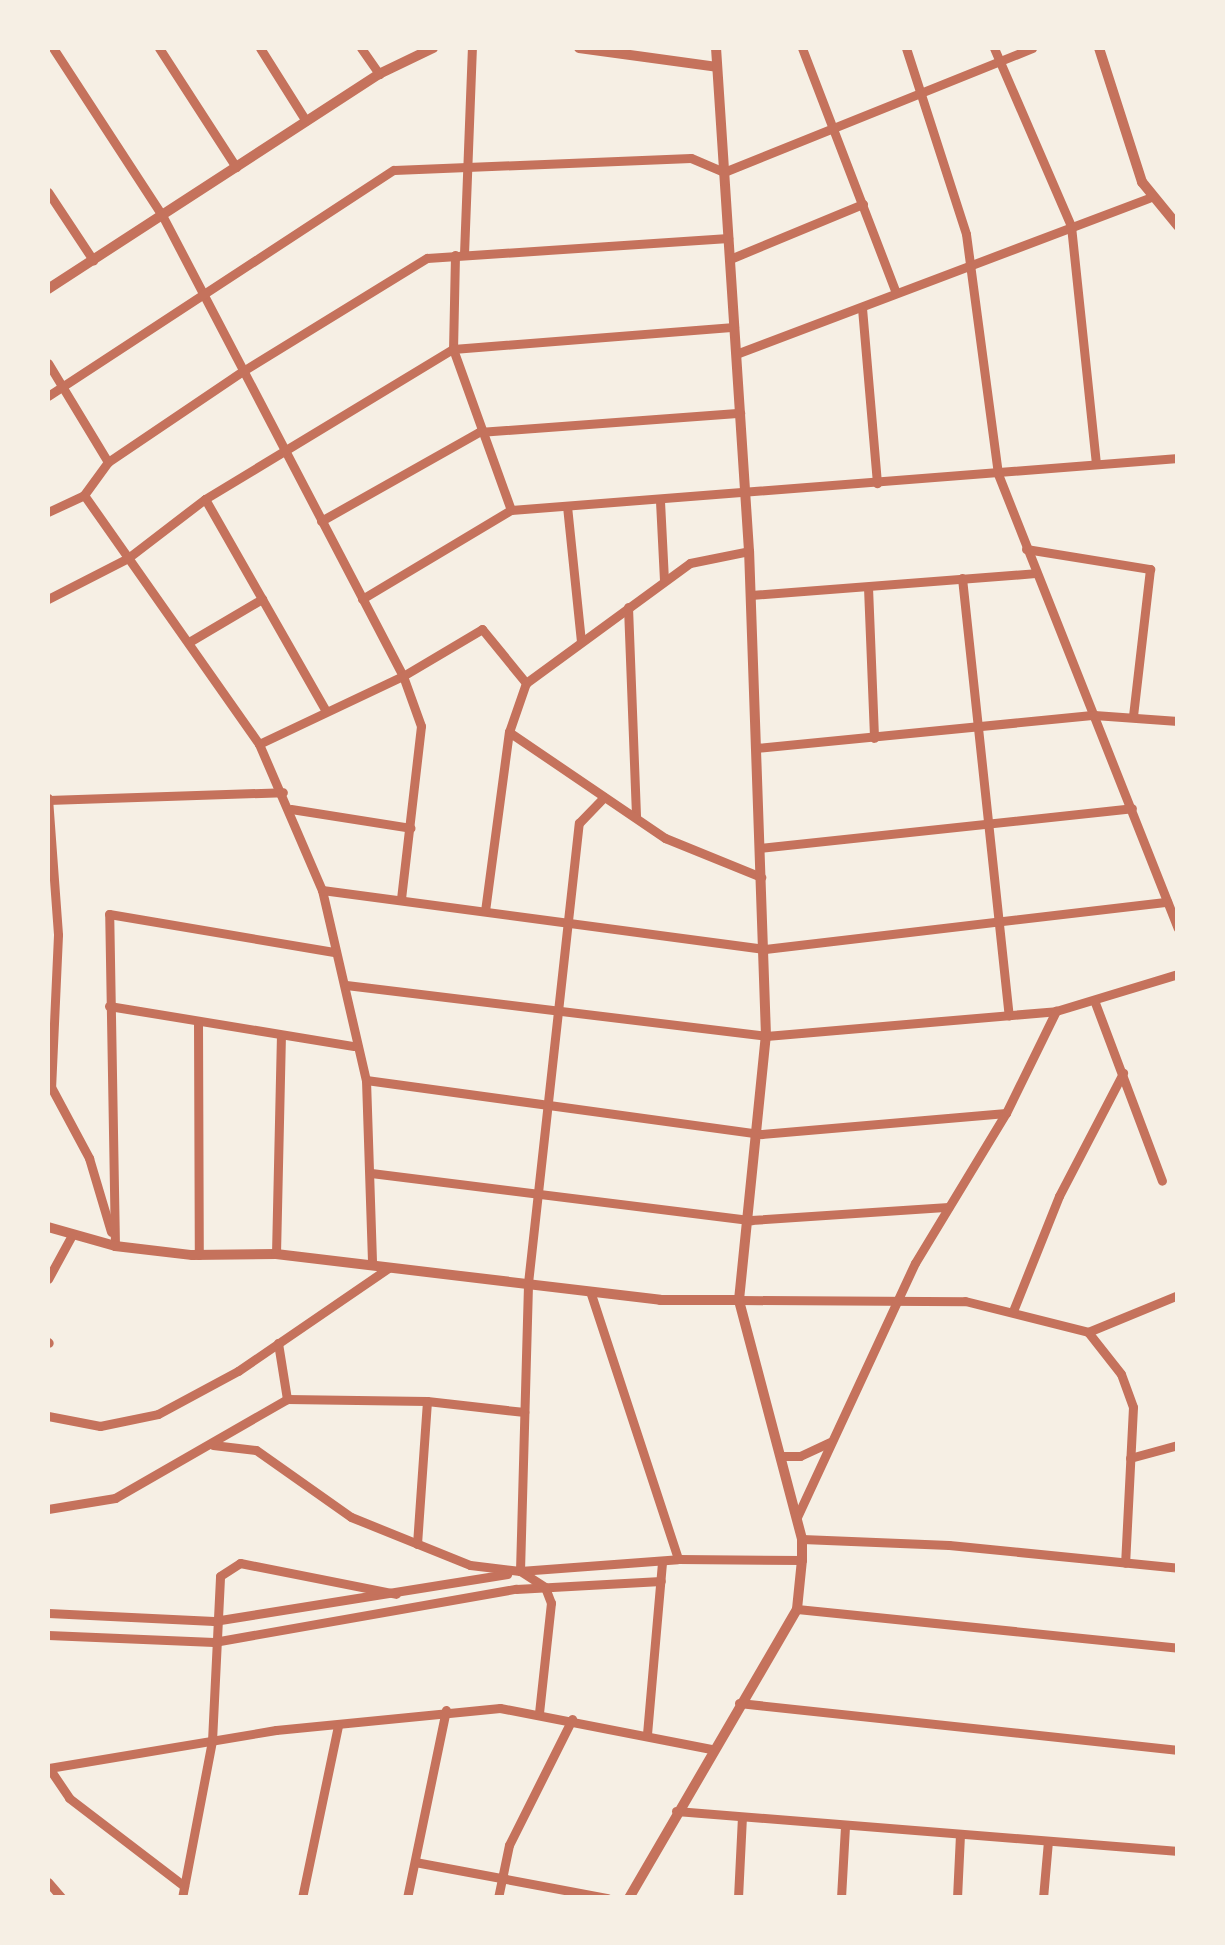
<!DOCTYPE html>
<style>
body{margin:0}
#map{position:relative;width:1225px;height:1945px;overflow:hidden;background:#f6efe4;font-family:Rubik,sans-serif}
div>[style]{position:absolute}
.minor>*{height:9px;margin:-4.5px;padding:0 4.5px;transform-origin:4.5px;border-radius:4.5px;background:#c5725c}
.tertiary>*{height:10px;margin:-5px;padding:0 5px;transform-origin:5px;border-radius:5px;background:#c5725c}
span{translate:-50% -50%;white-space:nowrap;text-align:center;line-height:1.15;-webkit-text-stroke:10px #f6efe4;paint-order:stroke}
.frame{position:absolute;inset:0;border:50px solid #f6efe4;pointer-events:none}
</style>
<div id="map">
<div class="minor">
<div style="left:53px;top:48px;width:199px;rotate:56.9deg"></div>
<div style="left:162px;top:215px;width:520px;rotate:62.4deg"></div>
<div style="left:403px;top:676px;width:53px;rotate:70.2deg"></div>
<div style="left:421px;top:726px;width:175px;rotate:96.6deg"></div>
<div style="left:159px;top:48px;width:142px;rotate:57.1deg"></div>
<div style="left:260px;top:48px;width:86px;rotate:57.8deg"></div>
<div style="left:361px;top:48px;width:32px;rotate:55deg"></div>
<div style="left:802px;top:48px;width:262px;rotate:69deg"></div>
<div style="left:906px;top:48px;width:195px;rotate:72.1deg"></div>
<div style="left:966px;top:234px;width:242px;rotate:82.4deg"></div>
<div style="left:998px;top:474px;width:488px;rotate:68.4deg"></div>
<div style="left:994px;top:48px;width:194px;rotate:66.6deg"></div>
<div style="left:1071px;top:226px;width:238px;rotate:84deg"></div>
<div style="left:48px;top:192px;width:82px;rotate:56.5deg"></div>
<div style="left:464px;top:254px;width:206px;rotate:-87.8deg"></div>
<div style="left:455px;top:255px;width:94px;rotate:91.2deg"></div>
<div style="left:453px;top:349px;width:171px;rotate:70.2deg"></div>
<div style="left:730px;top:259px;width:144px;rotate:-22.5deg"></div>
<div style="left:862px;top:308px;width:176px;rotate:85.1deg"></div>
<div style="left:736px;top:354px;width:441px;rotate:-20.7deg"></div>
<div style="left:48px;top:363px;width:116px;rotate:58.8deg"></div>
<div style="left:48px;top:396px;width:413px;rotate:-33.2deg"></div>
<div style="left:394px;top:170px;width:297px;rotate:-2.3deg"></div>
<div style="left:691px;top:158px;width:36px;rotate:23deg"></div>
<div style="left:724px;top:172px;width:332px;rotate:-21.9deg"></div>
<div style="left:84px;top:495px;width:304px;rotate:54.9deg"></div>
<div style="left:259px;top:744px;width:159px;rotate:66.7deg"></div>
<div style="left:322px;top:890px;width:195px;rotate:77deg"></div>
<div style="left:366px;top:1080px;width:185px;rotate:88.1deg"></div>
<div style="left:205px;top:499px;width:244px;rotate:60.3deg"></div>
<div style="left:660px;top:501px;width:78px;rotate:87.1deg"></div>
<div style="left:567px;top:506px;width:136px;rotate:84.1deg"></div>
<div style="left:48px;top:512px;width:40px;rotate:-25deg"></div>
<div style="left:84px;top:495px;width:41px;rotate:-54deg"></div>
<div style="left:108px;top:462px;width:163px;rotate:-34deg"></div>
<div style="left:243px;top:371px;width:216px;rotate:-31.6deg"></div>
<div style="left:427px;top:258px;width:302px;rotate:-3.8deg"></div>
<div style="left:321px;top:521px;width:181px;rotate:-29.4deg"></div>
<div style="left:479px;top:432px;width:262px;rotate:-4.2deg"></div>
<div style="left:1026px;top:549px;width:126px;rotate:9.2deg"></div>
<div style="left:1150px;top:569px;width:148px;rotate:96.6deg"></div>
<div style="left:962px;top:578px;width:440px;rotate:83.9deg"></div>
<div style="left:868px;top:587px;width:151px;rotate:87.7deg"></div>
<div style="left:751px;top:595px;width:285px;rotate:-4.4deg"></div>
<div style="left:48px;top:599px;width:90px;rotate:-27.1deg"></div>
<div style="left:128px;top:558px;width:97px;rotate:-37.5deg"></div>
<div style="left:205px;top:499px;width:290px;rotate:-31.2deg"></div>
<div style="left:453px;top:349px;width:282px;rotate:-4.5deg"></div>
<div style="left:362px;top:599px;width:174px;rotate:-30.9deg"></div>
<div style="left:511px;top:510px;width:669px;rotate:-4.46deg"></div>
<div style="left:628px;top:607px;width:210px;rotate:87.8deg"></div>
<div style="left:189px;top:642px;width:85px;rotate:-30.5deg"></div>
<div style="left:509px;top:732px;width:189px;rotate:34.2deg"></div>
<div style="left:665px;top:838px;width:104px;rotate:22.1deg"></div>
<div style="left:259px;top:744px;width:159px;rotate:-25.3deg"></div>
<div style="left:403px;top:676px;width:92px;rotate:-30.7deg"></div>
<div style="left:482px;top:629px;width:70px;rotate:50.8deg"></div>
<div style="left:756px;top:748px;width:340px;rotate:-5.6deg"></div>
<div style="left:1094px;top:715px;width:84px;rotate:4.1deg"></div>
<div style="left:48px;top:798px;width:137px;rotate:85.8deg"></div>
<div style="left:58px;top:935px;width:152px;rotate:92.6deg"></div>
<div style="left:51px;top:1087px;width:81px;rotate:61.8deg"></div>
<div style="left:89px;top:1158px;width:77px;rotate:73.4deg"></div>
<div style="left:48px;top:800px;width:235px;rotate:-1.9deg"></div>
<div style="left:291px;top:809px;width:121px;rotate:9deg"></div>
<div style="left:760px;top:848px;width:374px;rotate:-6.1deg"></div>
<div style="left:322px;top:890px;width:447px;rotate:7.6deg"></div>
<div style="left:765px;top:949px;width:405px;rotate:-6.7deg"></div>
<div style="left:485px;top:911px;width:181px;rotate:-82.4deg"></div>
<div style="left:509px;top:732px;width:52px;rotate:-70.9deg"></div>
<div style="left:526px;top:683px;width:203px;rotate:-36.2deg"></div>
<div style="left:690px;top:563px;width:60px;rotate:-11.5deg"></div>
<div style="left:346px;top:985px;width:423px;rotate:6.9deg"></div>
<div style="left:766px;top:1036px;width:291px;rotate:-4.9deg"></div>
<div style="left:1056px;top:1011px;width:127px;rotate:-16.9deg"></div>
<div style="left:1094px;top:1000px;width:193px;rotate:69.4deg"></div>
<div style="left:109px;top:1006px;width:248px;rotate:9.3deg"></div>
<div style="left:198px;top:1021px;width:234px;rotate:89.8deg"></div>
<div style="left:366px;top:1080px;width:399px;rotate:7.8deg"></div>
<div style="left:761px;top:1134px;width:246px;rotate:-4.9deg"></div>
<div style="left:371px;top:1173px;width:383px;rotate:7.1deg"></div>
<div style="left:751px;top:1220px;width:198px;rotate:-3.8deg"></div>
<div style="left:115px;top:1246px;width:332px;rotate:-91deg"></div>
<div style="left:109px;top:914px;width:228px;rotate:9.6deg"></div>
<div style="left:276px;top:1254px;width:218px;rotate:-88.7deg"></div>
<div style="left:48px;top:1279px;width:50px;rotate:-61.4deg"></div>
<div style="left:590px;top:1291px;width:282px;rotate:71.8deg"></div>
<div style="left:739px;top:1300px;width:226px;rotate:0.3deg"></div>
<div style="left:965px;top:1301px;width:127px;rotate:14.1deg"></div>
<div style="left:1088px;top:1332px;width:53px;rotate:51.8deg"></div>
<div style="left:1121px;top:1374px;width:35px;rotate:70deg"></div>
<div style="left:1133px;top:1407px;width:156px;rotate:92.9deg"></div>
<div style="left:1013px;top:1311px;width:124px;rotate:-68.2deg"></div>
<div style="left:1059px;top:1196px;width:139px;rotate:-62.5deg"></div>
<div style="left:1088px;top:1332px;width:97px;rotate:-22.3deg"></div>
<div style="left:48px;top:1342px;width:1px;rotate:45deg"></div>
<div style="left:278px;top:1343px;width:57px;rotate:80.9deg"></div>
<div style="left:48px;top:1416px;width:53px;rotate:10.9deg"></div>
<div style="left:100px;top:1426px;width:59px;rotate:-11.7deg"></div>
<div style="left:158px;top:1414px;width:91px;rotate:-28.3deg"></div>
<div style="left:238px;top:1371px;width:184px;rotate:-34.4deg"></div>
<div style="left:213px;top:1445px;width:43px;rotate:6.6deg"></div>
<div style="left:256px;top:1450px;width:116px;rotate:35.2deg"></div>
<div style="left:351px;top:1517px;width:128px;rotate:22deg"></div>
<div style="left:470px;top:1565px;width:50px;rotate:6.8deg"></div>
<div style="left:520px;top:1571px;width:158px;rotate:-4.3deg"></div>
<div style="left:678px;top:1559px;width:124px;rotate:0.5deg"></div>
<div style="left:781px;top:1456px;width:19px"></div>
<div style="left:800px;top:1456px;width:33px;rotate:-25deg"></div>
<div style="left:1130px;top:1458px;width:50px;rotate:-15.2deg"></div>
<div style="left:48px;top:1509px;width:68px;rotate:-9.3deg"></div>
<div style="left:115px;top:1498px;width:198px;rotate:-29.9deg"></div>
<div style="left:287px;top:1399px;width:140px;rotate:0.8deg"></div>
<div style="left:427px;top:1401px;width:98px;rotate:6.5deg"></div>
<div style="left:797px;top:1517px;width:280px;rotate:-65.1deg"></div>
<div style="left:915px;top:1263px;width:175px;rotate:-58.8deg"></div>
<div style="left:1006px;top:1113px;width:114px;rotate:-63.9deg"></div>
<div style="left:802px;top:1539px;width:147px;rotate:2.3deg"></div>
<div style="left:949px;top:1545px;width:230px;rotate:5.7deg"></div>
<div style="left:417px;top:1544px;width:143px;rotate:-86deg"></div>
<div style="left:797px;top:1609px;width:383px;rotate:5.8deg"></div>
<div style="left:48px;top:1613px;width:166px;rotate:2.8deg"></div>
<div style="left:214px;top:1621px;width:297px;rotate:-9.1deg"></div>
<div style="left:48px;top:1635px;width:166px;rotate:2.4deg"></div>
<div style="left:214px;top:1642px;width:307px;rotate:-10deg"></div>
<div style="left:516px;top:1589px;width:145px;rotate:-3.2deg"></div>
<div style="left:739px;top:1703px;width:442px;rotate:6.1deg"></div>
<div style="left:539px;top:1713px;width:111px;rotate:-83.8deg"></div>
<div style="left:551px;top:1603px;width:17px;rotate:-111deg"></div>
<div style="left:545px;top:1587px;width:30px;rotate:-147deg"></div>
<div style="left:520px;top:1571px;width:288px;rotate:-88.4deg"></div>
<div style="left:528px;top:1283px;width:463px;rotate:-83.7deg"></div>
<div style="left:579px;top:823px;width:36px;rotate:-46deg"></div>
<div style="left:647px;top:1734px;width:173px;rotate:-85deg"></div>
<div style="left:49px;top:1768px;width:230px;rotate:-9.5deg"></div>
<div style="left:276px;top:1730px;width:225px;rotate:-5.6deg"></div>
<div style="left:500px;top:1708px;width:215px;rotate:11deg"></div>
<div style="left:49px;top:1768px;width:36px;rotate:56deg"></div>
<div style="left:69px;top:1798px;width:145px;rotate:37.4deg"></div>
<div style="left:676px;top:1811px;width:504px;rotate:4.56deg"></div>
<div style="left:415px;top:1862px;width:196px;rotate:10.6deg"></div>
<div style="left:48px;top:1882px;width:21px;rotate:49deg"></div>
<div style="left:182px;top:1898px;width:160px;rotate:-79.2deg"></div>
<div style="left:212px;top:1741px;width:165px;rotate:-87.2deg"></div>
<div style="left:220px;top:1576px;width:24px;rotate:-33deg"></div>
<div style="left:240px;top:1563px;width:159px;rotate:11.2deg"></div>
<div style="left:302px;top:1898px;width:176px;rotate:-78.2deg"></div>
<div style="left:407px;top:1898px;width:192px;rotate:-78.3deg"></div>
<div style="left:498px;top:1898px;width:54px;rotate:-78.3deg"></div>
<div style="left:509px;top:1845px;width:141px;rotate:-63.4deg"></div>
<div style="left:738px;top:1898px;width:81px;rotate:-87.2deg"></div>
<div style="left:841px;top:1898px;width:72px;rotate:-86.8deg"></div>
<div style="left:957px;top:1898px;width:63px;rotate:-87.3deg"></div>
<div style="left:1043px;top:1898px;width:57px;rotate:-85deg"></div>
</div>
<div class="tertiary">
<div style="left:579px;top:48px;width:139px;rotate:7.8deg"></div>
<div style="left:1099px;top:48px;width:141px;rotate:72.2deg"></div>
<div style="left:1142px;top:182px;width:57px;rotate:50.7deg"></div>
<div style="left:48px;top:289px;width:395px;rotate:-33deg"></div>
<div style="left:379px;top:74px;width:60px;rotate:-25.7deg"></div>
<div style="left:48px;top:1227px;width:70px;rotate:15.8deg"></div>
<div style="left:115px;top:1246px;width:78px;rotate:6.7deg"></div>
<div style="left:192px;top:1255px;width:84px;rotate:-0.7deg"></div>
<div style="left:276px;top:1254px;width:387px;rotate:6.8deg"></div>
<div style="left:660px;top:1300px;width:79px"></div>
<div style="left:629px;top:1898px;width:334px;rotate:-59.8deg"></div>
<div style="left:797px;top:1609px;width:49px;rotate:-84.2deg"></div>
<div style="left:802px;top:1560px;width:21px;rotate:-90deg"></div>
<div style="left:802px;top:1539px;width:247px;rotate:-104.8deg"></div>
<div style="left:739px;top:1300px;width:265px;rotate:-84.2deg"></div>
<div style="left:766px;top:1036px;width:485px;rotate:-92deg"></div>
<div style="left:749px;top:551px;width:504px;rotate:-93.75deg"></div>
</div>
<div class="frame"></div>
</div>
